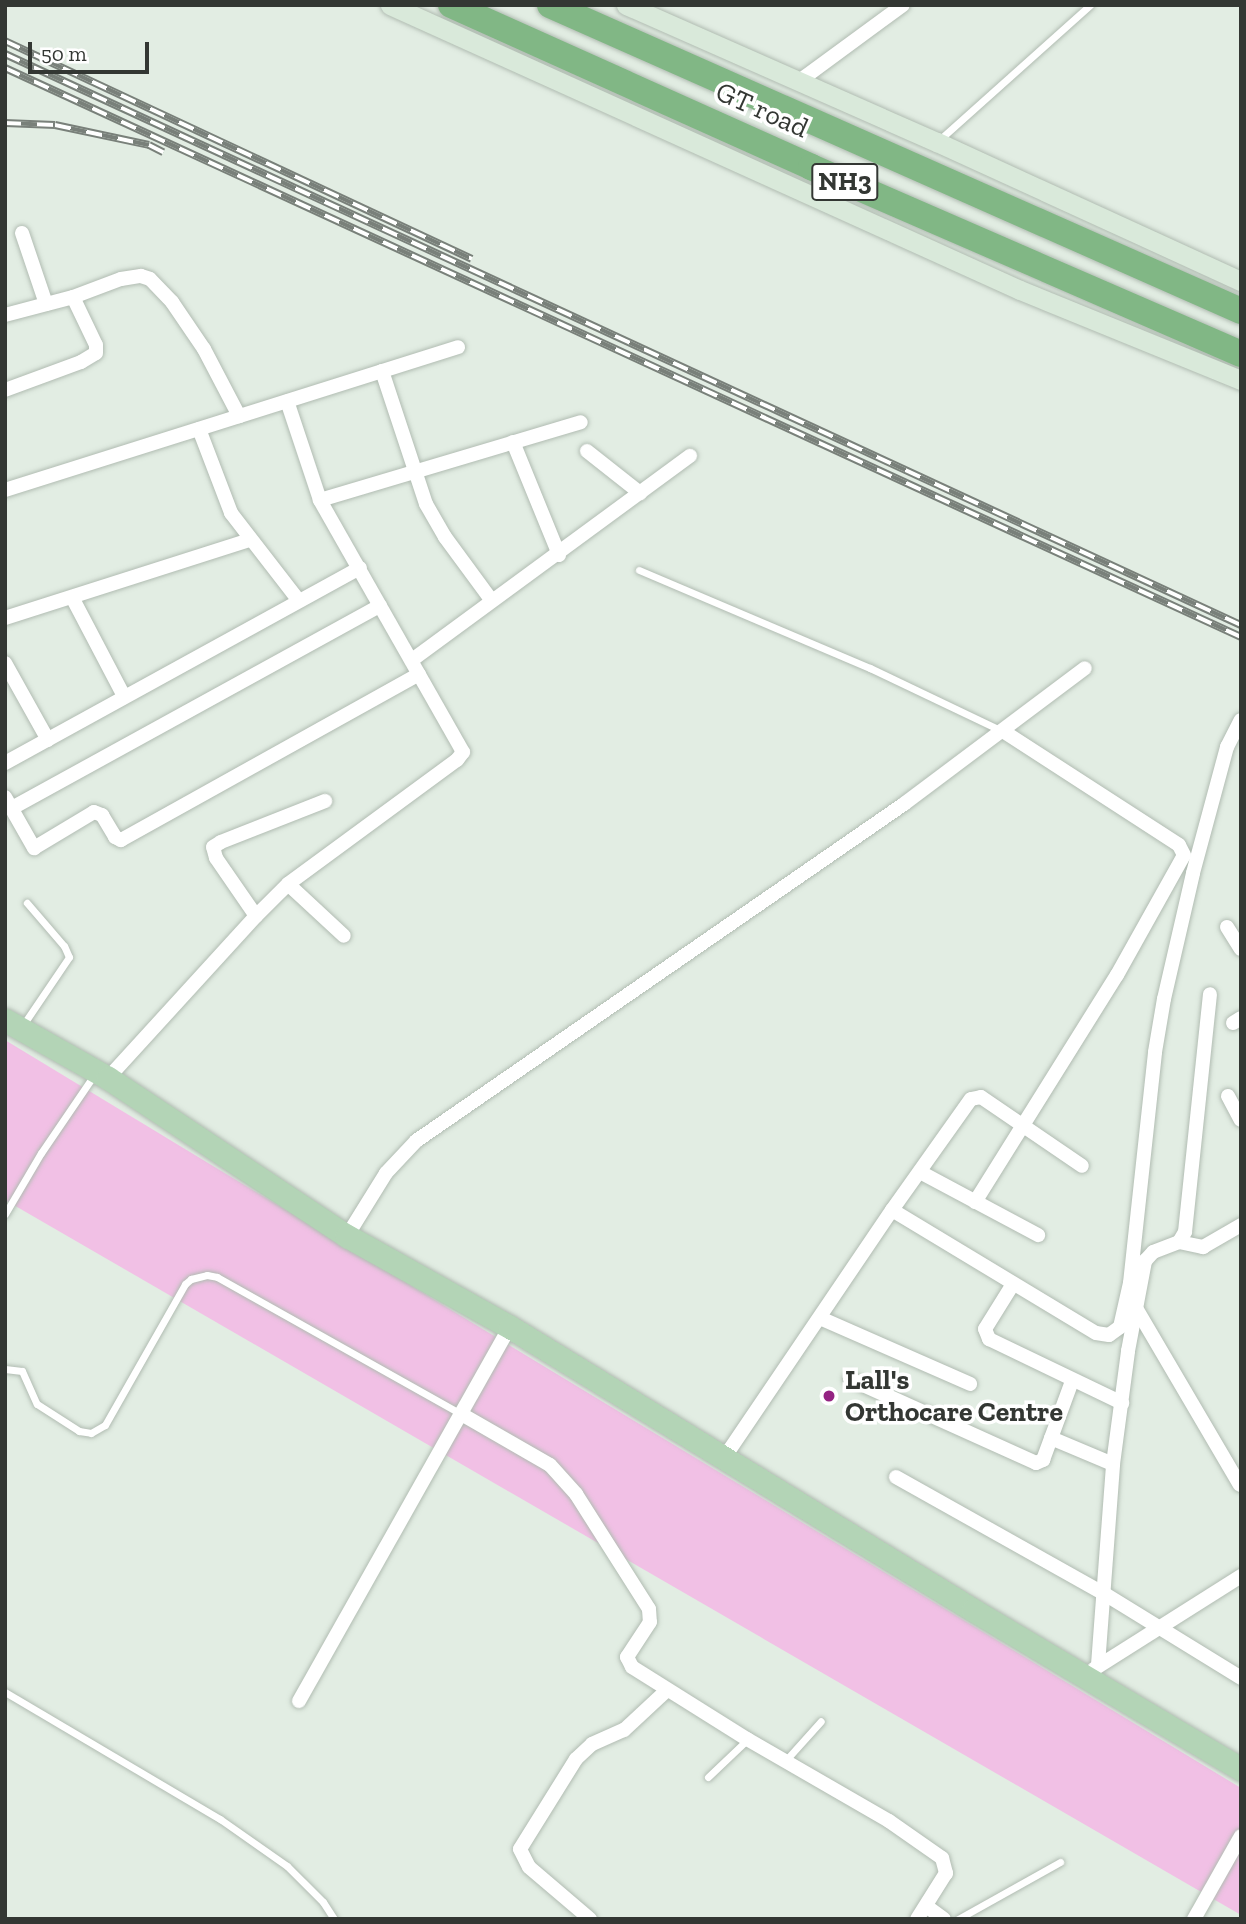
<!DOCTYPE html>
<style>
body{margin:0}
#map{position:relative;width:1246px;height:1924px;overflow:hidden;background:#e2ede3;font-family:"Zilla Slab",serif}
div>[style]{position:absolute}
.green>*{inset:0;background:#f1c0e5}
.roads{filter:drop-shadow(0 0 2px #b1bcb2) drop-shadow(0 0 2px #b1bcb2)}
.lane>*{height:7px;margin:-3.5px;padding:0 3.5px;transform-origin:3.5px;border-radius:3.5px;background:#fff}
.street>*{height:14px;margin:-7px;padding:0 7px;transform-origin:7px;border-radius:7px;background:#fff}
.secondary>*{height:19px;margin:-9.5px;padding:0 9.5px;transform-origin:9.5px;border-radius:9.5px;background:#d9e9da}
.primary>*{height:23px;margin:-11.5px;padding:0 11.5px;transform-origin:11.5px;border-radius:11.5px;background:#b3d4b6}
.highway>*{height:26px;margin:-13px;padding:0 13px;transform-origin:13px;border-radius:13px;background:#81b785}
.rail>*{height:8px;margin-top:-4px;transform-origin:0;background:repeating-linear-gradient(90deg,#fff 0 16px,#79807a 0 32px);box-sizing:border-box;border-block:2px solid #79807a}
.dots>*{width:19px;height:19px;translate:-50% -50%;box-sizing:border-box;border:4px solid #fff;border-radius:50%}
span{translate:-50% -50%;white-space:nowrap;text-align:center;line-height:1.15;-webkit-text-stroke:7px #fff;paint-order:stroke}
.shield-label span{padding:2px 5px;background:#fff;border:2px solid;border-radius:5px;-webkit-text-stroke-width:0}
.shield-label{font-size:26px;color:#333733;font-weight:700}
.street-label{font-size:28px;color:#333733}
.poi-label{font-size:28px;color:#333733;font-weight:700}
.left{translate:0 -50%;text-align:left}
.frame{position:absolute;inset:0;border:7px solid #333733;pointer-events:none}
.scale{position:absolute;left:28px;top:42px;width:121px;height:32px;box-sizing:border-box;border:4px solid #333733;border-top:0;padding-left:9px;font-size:21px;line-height:24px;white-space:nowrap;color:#333733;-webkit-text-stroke:5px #fff;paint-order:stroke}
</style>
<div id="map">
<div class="green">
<div style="clip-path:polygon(5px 1040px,1241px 1788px,1241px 1915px,5px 1200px)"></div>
</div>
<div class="roads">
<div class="lane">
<div style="left:938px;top:141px;width:204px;rotate:-41.8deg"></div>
<div style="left:639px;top:570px;width:251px;rotate:23deg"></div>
<div style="left:870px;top:668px;width:146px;rotate:25.5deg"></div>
<div style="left:23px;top:1025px;width:82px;rotate:-55.9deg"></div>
<div style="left:69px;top:957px;width:12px;rotate:-114deg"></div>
<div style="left:64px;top:946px;width:57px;rotate:-130.7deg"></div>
<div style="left:5px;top:1214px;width:71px;rotate:-59.5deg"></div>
<div style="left:41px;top:1153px;width:94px;rotate:-55.8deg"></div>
<div style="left:5px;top:1369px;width:17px;rotate:7deg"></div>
<div style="left:22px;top:1371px;width:36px;rotate:66deg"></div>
<div style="left:37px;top:1404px;width:50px;rotate:32.7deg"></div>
<div style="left:79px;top:1431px;width:12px;rotate:9deg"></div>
<div style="left:91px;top:1433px;width:16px;rotate:-30deg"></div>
<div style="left:105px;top:1425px;width:162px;rotate:-60.4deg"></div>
<div style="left:185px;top:1284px;width:8px;rotate:-40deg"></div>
<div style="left:191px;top:1279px;width:16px;rotate:-14deg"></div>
<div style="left:207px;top:1275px;width:10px;rotate:11deg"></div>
<div style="left:217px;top:1277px;width:282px;rotate:29.3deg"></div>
<div style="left:5px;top:1692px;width:250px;rotate:30.6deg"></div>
<div style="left:220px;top:1819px;width:82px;rotate:35deg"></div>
<div style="left:287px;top:1866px;width:51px;rotate:45deg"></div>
<div style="left:323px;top:1902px;width:20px;rotate:57deg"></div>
<div style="left:786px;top:1760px;width:52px;rotate:-48.1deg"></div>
<div style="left:708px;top:1777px;width:54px;rotate:-43.5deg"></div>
<div style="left:958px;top:1919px;width:117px;rotate:-29.2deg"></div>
</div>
<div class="street">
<div style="left:798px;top:82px;width:130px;rotate:-36.3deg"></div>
<div style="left:22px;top:233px;width:75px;rotate:71.3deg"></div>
<div style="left:5px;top:315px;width:70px;rotate:-14.8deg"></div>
<div style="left:73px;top:297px;width:51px;rotate:-20.6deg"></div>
<div style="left:121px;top:279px;width:20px;rotate:-9deg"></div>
<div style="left:141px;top:276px;width:9px;rotate:18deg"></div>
<div style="left:150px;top:279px;width:32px;rotate:46deg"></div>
<div style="left:172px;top:302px;width:57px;rotate:55.8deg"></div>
<div style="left:204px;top:349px;width:76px;rotate:62.4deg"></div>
<div style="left:382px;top:371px;width:140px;rotate:71.7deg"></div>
<div style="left:426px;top:504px;width:38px;rotate:60deg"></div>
<div style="left:445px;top:537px;width:79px;rotate:53.7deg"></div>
<div style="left:5px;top:390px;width:81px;rotate:-20.2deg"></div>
<div style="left:81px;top:362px;width:17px;rotate:-31deg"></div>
<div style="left:96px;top:353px;width:8px;rotate:-90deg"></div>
<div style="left:96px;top:345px;width:53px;rotate:-115.6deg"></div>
<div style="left:199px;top:429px;width:90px;rotate:69.1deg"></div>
<div style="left:231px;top:513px;width:111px;rotate:52.3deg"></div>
<div style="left:513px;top:442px;width:122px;rotate:67.8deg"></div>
<div style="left:587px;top:451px;width:68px;rotate:38.4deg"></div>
<div style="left:5px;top:490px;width:475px;rotate:-17.5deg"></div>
<div style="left:320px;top:500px;width:272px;rotate:-16.6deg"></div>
<div style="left:73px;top:599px;width:110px;rotate:62.3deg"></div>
<div style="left:5px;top:618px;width:257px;rotate:-17.7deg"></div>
<div style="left:412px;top:660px;width:345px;rotate:-36.3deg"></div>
<div style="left:5px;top:663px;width:88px;rotate:60.8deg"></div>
<div style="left:5px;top:763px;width:405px;rotate:-28.8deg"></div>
<div style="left:5px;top:797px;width:59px;rotate:60.4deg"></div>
<div style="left:34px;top:848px;width:70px;rotate:-31deg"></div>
<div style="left:94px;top:812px;width:9px;rotate:21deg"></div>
<div style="left:102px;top:815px;width:26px;rotate:59deg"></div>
<div style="left:115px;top:837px;width:7px;rotate:27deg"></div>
<div style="left:121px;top:840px;width:341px;rotate:-29.1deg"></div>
<div style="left:12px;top:808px;width:420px;rotate:-28.8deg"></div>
<div style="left:288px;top:884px;width:76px;rotate:42.9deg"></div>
<div style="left:256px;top:916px;width:45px;rotate:-45deg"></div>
<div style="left:288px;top:884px;width:210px;rotate:-36.3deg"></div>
<div style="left:457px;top:760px;width:10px;rotate:-53deg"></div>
<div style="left:463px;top:752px;width:290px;rotate:-119.6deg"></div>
<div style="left:320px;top:500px;width:104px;rotate:-108.4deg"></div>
<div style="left:1227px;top:927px;width:26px;rotate:58deg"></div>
<div style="left:1233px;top:1023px;width:9px;rotate:-32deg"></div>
<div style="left:108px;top:1078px;width:219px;rotate:-47.6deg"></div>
<div style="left:256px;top:916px;width:70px;rotate:-124.6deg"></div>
<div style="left:216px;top:858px;width:11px;rotate:-105deg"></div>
<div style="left:213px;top:847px;width:9px;rotate:-32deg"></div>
<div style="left:221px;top:842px;width:112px;rotate:-21.5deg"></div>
<div style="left:1228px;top:1096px;width:27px;rotate:62deg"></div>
<div style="left:920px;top:1172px;width:134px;rotate:28.1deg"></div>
<div style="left:975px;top:1202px;width:268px;rotate:-58deg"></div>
<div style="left:1117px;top:975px;width:137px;rotate:-60.8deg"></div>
<div style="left:1184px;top:855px;width:11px;rotate:-117deg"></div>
<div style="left:1179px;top:845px;width:210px;rotate:-147.1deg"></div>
<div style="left:892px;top:1210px;width:238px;rotate:31.1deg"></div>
<div style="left:1096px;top:1333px;width:13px;rotate:9deg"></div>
<div style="left:1109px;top:1335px;width:14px;rotate:-36deg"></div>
<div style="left:1120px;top:1327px;width:45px;rotate:-77.2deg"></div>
<div style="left:1130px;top:1283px;width:232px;rotate:-83.8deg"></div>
<div style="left:1155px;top:1052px;width:54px;rotate:-80.4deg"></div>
<div style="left:1164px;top:999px;width:129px;rotate:-77deg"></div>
<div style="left:1193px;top:873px;width:131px;rotate:-74.9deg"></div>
<div style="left:1227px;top:747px;width:30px;rotate:-63deg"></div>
<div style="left:347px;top:1236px;width:74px;rotate:-58.2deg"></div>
<div style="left:386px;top:1173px;width:44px;rotate:-46.8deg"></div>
<div style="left:416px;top:1141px;width:593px;rotate:-34.63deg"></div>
<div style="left:904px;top:804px;width:226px;rotate:-36.9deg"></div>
<div style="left:1179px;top:1242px;width:25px;rotate:12deg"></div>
<div style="left:1203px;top:1247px;width:44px;rotate:-30.1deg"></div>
<div style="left:1013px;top:1284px;width:53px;rotate:121.9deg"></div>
<div style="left:985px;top:1329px;width:11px;rotate:68deg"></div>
<div style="left:989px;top:1339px;width:148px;rotate:25.7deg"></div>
<div style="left:1136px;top:1308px;width:205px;rotate:59.6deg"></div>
<div style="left:820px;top:1318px;width:164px;rotate:23.7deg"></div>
<div style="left:850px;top:1379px;width:204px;rotate:24.3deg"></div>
<div style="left:1036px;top:1463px;width:8px;rotate:-23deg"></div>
<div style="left:1043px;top:1460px;width:84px;rotate:-69.8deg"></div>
<div style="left:463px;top:1415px;width:100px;rotate:29.9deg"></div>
<div style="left:550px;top:1465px;width:39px;rotate:48deg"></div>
<div style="left:576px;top:1494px;width:136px;rotate:57.6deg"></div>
<div style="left:649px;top:1609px;width:13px;rotate:86deg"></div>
<div style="left:650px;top:1622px;width:42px;rotate:123.3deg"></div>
<div style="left:627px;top:1657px;width:11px;rotate:63deg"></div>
<div style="left:632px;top:1667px;width:136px;rotate:32.1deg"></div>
<div style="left:747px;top:1739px;width:164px;rotate:30deg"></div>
<div style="left:889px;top:1821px;width:65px;rotate:34.9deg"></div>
<div style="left:942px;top:1858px;width:16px;rotate:75deg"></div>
<div style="left:946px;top:1873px;width:54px;rotate:122.2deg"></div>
<div style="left:1051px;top:1438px;width:67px;rotate:22.8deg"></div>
<div style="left:724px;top:1458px;width:300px;rotate:-55.9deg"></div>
<div style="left:892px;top:1210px;width:136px;rotate:-54.6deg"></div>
<div style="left:971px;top:1099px;width:10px;rotate:-11deg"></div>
<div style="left:981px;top:1097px;width:122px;rotate:34.3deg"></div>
<div style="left:896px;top:1477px;width:237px;rotate:29.3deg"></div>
<div style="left:1103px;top:1593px;width:162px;rotate:31.6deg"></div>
<div style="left:1098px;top:1665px;width:202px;rotate:-85.7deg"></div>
<div style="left:1113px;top:1464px;width:114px;rotate:-82.4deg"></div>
<div style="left:1128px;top:1351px;width:92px;rotate:-79.3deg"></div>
<div style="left:1145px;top:1261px;width:12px;rotate:-48deg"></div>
<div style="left:1153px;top:1252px;width:28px;rotate:-21deg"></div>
<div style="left:1179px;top:1242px;width:12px;rotate:-59deg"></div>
<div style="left:1185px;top:1232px;width:239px;rotate:-84deg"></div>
<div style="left:1094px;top:1669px;width:174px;rotate:-32.3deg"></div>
<div style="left:299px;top:1701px;width:429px;rotate:-60.6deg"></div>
<div style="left:926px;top:1906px;width:22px;rotate:36deg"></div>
<div style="left:590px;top:1919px;width:80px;rotate:-139.6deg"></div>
<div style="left:529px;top:1867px;width:20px;rotate:-117deg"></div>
<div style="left:520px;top:1849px;width:106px;rotate:-58.1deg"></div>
<div style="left:576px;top:1759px;width:22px;rotate:-43deg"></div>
<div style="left:592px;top:1744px;width:35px;rotate:-24deg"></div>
<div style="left:624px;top:1730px;width:59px;rotate:-42.9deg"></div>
<div style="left:1194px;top:1919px;width:95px;rotate:-60.5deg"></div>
</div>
<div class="secondary">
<div style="left:390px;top:5px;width:691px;rotate:24.34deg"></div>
<div style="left:1020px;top:290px;width:239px;rotate:22.2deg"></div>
<div style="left:626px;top:5px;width:340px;rotate:23.8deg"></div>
<div style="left:937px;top:142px;width:334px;rotate:24.6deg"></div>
</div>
<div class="primary">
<div style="left:5px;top:1020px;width:118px;rotate:29.4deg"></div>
<div style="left:108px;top:1078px;width:287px;rotate:33.5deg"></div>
<div style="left:347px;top:1236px;width:187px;rotate:29.2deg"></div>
<div style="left:510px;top:1327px;width:543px;rotate:31.43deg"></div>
<div style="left:973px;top:1610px;width:312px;rotate:30.7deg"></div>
</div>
<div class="highway">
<div style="left:451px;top:5px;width:395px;rotate:24.2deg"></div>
<div style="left:811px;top:167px;width:469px;rotate:23.5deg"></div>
<div style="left:550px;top:5px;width:756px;rotate:23.89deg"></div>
</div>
</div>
<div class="rail">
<div style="left:5px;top:41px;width:515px;rotate:25.02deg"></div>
<div style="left:5px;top:54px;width:1362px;rotate:24.8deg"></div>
<div style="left:5px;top:68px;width:1361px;rotate:24.72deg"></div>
<div style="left:5px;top:123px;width:50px;rotate:2.3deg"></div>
<div style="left:55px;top:125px;width:96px;rotate:12deg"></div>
<div style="left:149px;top:145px;width:16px;rotate:27deg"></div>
</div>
<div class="dots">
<div style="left:829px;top:1396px;background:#942382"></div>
</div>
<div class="shield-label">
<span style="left:845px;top:182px">NH3</span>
</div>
<div class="street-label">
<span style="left:762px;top:110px;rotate:24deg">GT road</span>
</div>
<div class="poi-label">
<span class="left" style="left:845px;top:1396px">Lall's<br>Orthocare Centre</span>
</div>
<div class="frame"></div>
<div class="scale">50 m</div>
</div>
